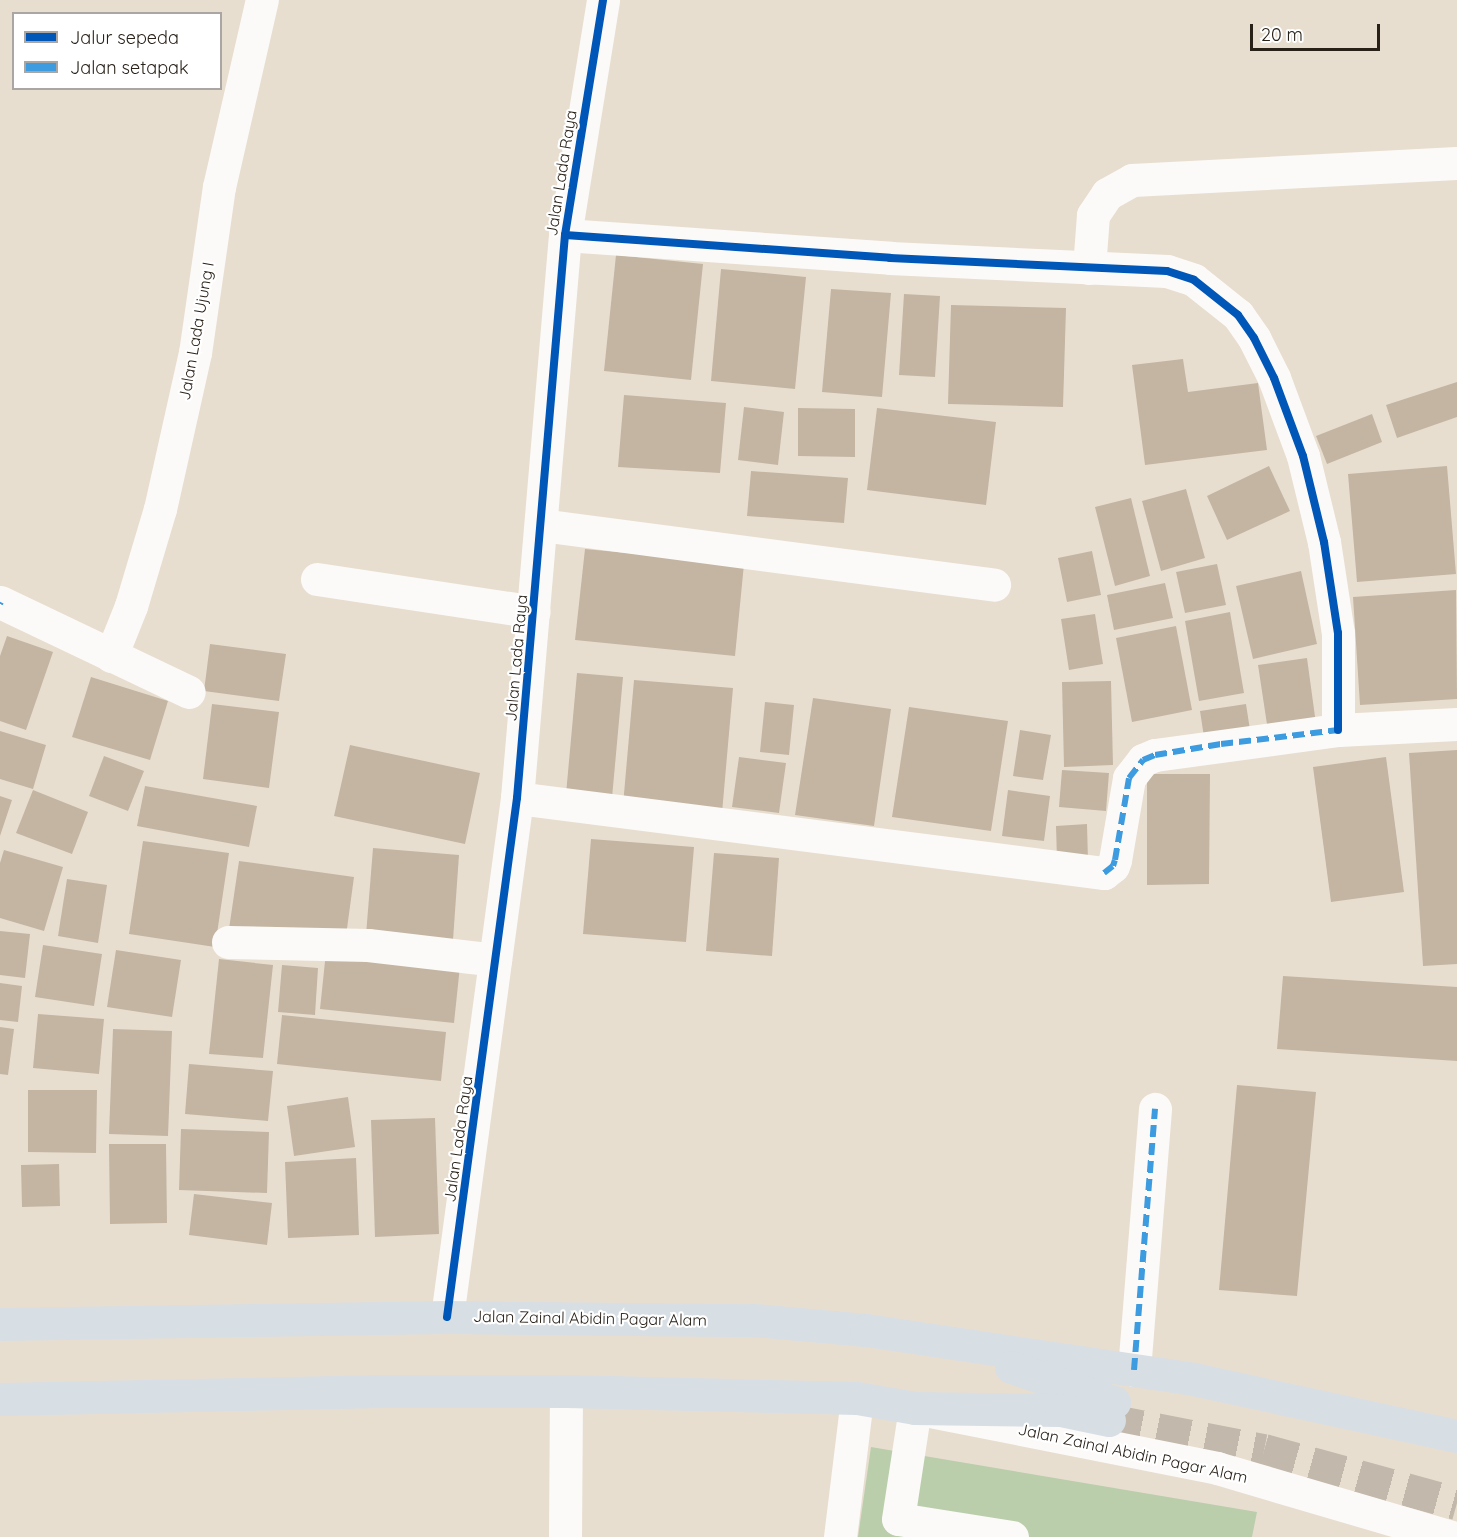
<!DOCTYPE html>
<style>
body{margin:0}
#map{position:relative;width:1457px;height:1537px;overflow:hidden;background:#e8ded0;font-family:Quicksand,sans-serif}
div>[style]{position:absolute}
.green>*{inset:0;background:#baceac}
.building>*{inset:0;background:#c3b5a2}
.highway-tunnel>*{height:33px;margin-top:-16.5px;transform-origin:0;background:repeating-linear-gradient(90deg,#c2b8ab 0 33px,transparent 0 49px)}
.minor>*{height:33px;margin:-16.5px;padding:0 16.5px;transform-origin:16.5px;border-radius:16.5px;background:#fcfaf8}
.highway>*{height:33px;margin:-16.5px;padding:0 16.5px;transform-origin:16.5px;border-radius:16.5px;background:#d7dee4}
.quiet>*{height:6px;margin-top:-3px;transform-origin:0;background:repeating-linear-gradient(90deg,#3d9bdf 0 12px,transparent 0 18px)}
.cycleway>*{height:8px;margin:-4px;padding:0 4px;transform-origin:4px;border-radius:4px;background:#0057b8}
span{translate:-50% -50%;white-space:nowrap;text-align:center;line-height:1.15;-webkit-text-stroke:4.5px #fff;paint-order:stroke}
.street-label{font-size:16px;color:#282118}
.legend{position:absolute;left:12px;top:12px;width:210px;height:78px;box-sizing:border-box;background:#fff;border:2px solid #a9a6a3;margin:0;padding:8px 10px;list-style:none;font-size:18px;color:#282118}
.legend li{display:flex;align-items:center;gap:12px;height:30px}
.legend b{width:30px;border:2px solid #a9a6a3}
.scale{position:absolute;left:1250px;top:24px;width:130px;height:27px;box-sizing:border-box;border:3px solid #282118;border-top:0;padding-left:8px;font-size:18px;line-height:21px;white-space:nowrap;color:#282118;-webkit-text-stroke:4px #fff;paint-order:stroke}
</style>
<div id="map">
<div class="green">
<div style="clip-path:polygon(871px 1447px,1257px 1512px,1252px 1537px,858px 1537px)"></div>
</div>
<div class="building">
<div style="clip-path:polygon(616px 255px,703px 264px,691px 380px,604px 371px)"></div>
<div style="clip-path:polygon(721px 269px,806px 277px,795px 389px,711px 381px)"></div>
<div style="clip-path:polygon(831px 289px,891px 293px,882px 397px,822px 392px)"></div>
<div style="clip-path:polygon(904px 294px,940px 296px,935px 377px,899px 375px)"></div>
<div style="clip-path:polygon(951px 305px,1066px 308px,1063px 407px,948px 404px)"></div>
<div style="clip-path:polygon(1183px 359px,1188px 392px,1258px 383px,1267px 450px,1145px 465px,1132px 365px)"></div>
<div style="clip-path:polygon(1457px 382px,1457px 417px,1397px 438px,1386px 405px)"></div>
<div style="clip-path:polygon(624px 395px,726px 403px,720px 473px,618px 467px)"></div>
<div style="clip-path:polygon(744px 407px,784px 412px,778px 465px,738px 460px)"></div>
<div style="clip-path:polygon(798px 408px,855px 409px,855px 457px,798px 456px)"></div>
<div style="clip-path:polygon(877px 408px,996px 422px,986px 505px,867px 490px)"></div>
<div style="clip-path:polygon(1372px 414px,1382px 442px,1327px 464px,1316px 436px)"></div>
<div style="clip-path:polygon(1269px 466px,1290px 511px,1227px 540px,1207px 496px)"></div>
<div style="clip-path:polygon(1447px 466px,1456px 574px,1357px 582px,1348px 474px)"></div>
<div style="clip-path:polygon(751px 471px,848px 478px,844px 523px,747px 516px)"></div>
<div style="clip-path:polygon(1186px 489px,1205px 558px,1161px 571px,1142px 501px)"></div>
<div style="clip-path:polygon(1131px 498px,1150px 576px,1115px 586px,1095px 507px)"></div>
<div style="clip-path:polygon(585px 549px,744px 564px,735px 656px,575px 640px)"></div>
<div style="clip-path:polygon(1092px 551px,1101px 595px,1067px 602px,1058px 558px)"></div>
<div style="clip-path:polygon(1217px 564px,1226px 605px,1185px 613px,1176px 572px)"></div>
<div style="clip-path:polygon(1301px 571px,1317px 644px,1253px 659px,1236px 586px)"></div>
<div style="clip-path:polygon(1165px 583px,1173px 618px,1114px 630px,1107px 595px)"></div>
<div style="clip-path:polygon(1456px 590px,1457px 699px,1360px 705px,1353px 597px)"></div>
<div style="clip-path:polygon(1230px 612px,1244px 693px,1199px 701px,1185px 621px)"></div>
<div style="clip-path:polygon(1095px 614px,1103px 664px,1069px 670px,1061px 619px)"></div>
<div style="clip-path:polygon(1176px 626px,1192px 710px,1132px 722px,1116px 638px)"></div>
<div style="clip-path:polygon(7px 636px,53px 652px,26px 730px,0 721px,0 656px)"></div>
<div style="clip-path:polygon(210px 644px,286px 654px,279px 701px,204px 691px)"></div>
<div style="clip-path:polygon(1307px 658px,1316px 724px,1268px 731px,1258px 665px)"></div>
<div style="clip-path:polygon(577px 673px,623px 677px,612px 798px,566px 794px)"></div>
<div style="clip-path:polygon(91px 677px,168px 701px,150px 760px,72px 737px)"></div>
<div style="clip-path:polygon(634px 680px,733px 688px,722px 813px,623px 805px)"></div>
<div style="clip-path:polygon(1111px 681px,1113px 765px,1064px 767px,1062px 682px)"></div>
<div style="clip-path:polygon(813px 698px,891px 709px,874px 826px,795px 815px)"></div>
<div style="clip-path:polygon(765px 702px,794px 705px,789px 755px,760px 752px)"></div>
<div style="clip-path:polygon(212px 704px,279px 712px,269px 788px,203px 779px)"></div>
<div style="clip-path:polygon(1246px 704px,1250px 730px,1204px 737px,1200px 711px)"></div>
<div style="clip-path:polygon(909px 707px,1008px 721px,991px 831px,892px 817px)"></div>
<div style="clip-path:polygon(1020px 730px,1051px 735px,1043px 780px,1013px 776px)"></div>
<div style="clip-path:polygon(0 731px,46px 745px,33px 789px,0 779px)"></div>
<div style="clip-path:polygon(350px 745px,480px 773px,465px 844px,334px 816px)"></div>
<div style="clip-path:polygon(1457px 750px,1457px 964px,1423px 966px,1409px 753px)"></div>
<div style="clip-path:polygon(104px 756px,144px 771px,128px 811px,89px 796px)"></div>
<div style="clip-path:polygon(739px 757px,786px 763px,779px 813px,732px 807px)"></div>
<div style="clip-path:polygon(1386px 757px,1404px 892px,1331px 902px,1313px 767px)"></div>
<div style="clip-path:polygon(1062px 770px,1109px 773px,1106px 811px,1059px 807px)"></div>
<div style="clip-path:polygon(1147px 774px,1210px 774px,1209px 884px,1147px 885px)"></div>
<div style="clip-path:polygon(145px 786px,257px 806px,249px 847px,137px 826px)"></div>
<div style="clip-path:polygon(33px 790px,88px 812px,72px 854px,16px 833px)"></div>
<div style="clip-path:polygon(1008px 790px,1050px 796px,1044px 841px,1002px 836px)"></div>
<div style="clip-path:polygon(0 796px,12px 800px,0 836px)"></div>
<div style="clip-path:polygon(1087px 824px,1088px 861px,1057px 861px,1056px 826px)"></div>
<div style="clip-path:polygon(591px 839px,694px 847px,686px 942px,583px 934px)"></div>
<div style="clip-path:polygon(143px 841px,229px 853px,215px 947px,129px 934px)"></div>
<div style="clip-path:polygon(373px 848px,459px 855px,453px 940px,366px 935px)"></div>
<div style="clip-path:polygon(4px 850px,63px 867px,44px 931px,0 918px,0 863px)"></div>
<div style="clip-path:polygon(714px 853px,779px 858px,772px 956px,706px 951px)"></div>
<div style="clip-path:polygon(239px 861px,354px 877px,346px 936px,229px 929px)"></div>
<div style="clip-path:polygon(67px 879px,107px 885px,98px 943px,58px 936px)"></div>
<div style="clip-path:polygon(0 931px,30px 934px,25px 978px,0 975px)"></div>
<div style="clip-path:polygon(43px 945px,102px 954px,94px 1006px,35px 997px)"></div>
<div style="clip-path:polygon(116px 950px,181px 960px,172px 1017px,107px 1007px)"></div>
<div style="clip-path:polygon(326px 952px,460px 966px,454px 1023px,320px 1009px)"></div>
<div style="clip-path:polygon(219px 959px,273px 965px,263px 1058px,209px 1054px)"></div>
<div style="clip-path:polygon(282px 965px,318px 968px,315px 1015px,278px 1012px)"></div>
<div style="clip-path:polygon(1283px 976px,1457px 987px,1457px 1061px,1277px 1049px)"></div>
<div style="clip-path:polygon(0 983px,22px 986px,18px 1022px,0 1020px)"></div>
<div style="clip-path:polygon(38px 1014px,104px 1019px,99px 1074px,33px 1068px)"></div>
<div style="clip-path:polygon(282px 1015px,446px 1032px,441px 1081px,277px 1064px)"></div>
<div style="clip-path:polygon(0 1027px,14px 1029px,8px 1075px,0 1074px)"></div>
<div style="clip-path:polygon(113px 1029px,172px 1031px,168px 1136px,109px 1134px)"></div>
<div style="clip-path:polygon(189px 1064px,273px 1071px,268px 1121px,185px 1114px)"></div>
<div style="clip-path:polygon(1237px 1085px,1316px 1092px,1297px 1296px,1219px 1290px)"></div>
<div style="clip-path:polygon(28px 1090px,97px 1090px,96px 1153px,28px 1152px)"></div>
<div style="clip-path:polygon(348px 1097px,355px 1147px,294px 1156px,287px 1106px)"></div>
<div style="clip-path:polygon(435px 1118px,439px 1234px,375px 1237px,371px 1120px)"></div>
<div style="clip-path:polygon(181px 1129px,269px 1132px,267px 1193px,179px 1190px)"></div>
<div style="clip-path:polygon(109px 1144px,166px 1144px,167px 1223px,110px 1224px)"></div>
<div style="clip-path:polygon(356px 1158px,359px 1235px,288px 1238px,285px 1162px)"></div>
<div style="clip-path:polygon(59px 1164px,60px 1206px,22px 1207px,21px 1165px)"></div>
<div style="clip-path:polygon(194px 1194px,272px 1203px,267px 1245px,189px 1235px)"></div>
</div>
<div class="highway-tunnel">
<div style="left:1109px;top:1420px;width:158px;rotate:11deg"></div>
<div style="left:1264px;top:1450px;width:200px;rotate:15.4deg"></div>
</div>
<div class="minor">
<div style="left:565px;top:235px;width:326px;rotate:4deg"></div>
<div style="left:890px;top:258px;width:277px;rotate:2.7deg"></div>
<div style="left:1167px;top:271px;width:28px;rotate:18deg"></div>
<div style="left:1194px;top:280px;width:56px;rotate:38.5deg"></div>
<div style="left:1238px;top:315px;width:28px;rotate:55deg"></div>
<div style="left:1254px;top:338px;width:45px;rotate:63.4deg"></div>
<div style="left:1274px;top:378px;width:83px;rotate:69.6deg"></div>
<div style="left:1303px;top:456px;width:89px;rotate:76.3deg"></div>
<div style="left:1324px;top:542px;width:92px;rotate:81.3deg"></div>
<div style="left:1338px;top:633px;width:97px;rotate:90deg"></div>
<div style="left:1089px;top:268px;width:53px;rotate:-85.7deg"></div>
<div style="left:1093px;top:215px;width:25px;rotate:-56deg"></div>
<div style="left:1107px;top:194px;width:29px;rotate:-29deg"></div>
<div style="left:1132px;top:180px;width:325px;rotate:-3deg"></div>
<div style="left:541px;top:525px;width:457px;rotate:7.5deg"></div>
<div style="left:317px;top:579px;width:219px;rotate:8.6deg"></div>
<div style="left:0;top:602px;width:209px;rotate:25.5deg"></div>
<div style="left:111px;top:656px;width:54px;rotate:-68.2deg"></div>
<div style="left:131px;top:606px;width:101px;rotate:-73.4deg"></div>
<div style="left:160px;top:509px;width:160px;rotate:-77.4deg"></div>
<div style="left:195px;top:353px;width:168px;rotate:-81.8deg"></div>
<div style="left:219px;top:187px;width:192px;rotate:-77.1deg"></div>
<div style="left:517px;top:798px;width:592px;rotate:7.28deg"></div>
<div style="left:1104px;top:873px;width:11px;rotate:-38deg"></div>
<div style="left:1113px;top:866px;width:6px;rotate:-72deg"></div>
<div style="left:1115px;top:860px;width:83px;rotate:-80.3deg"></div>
<div style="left:1129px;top:778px;width:23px;rotate:-52deg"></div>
<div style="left:1143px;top:760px;width:13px;rotate:-23deg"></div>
<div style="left:1155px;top:755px;width:185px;rotate:-7.8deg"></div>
<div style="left:1338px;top:730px;width:119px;rotate:-2.9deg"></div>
<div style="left:228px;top:942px;width:140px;rotate:1.2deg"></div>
<div style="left:368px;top:945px;width:128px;rotate:6.7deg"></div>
<div style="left:447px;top:1317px;width:524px;rotate:-82.32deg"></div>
<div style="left:517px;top:798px;width:565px;rotate:-85.13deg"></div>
<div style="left:565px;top:235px;width:238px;rotate:-80.8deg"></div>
<div style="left:1134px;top:1370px;width:262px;rotate:-85.4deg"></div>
<div style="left:565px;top:1537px;width:146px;rotate:-89.6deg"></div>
<div style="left:840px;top:1537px;width:140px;rotate:-83deg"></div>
<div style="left:1012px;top:1537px;width:115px;rotate:-171deg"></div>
<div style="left:898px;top:1519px;width:112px;rotate:-81.3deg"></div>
<div style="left:915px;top:1408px;width:308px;rotate:11.2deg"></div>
<div style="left:1217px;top:1468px;width:244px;rotate:16.4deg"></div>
</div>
<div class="highway">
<div style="left:0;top:1324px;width:447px;rotate:-0.9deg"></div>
<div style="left:447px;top:1317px;width:307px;rotate:0.6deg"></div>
<div style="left:754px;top:1320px;width:112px;rotate:5.1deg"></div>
<div style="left:866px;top:1330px;width:331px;rotate:8.5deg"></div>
<div style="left:1193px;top:1379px;width:270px;rotate:12.2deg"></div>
<div style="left:1011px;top:1367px;width:109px;rotate:18.8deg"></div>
<div style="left:0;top:1399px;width:383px;rotate:-1.2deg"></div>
<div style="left:383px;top:1391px;width:183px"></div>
<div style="left:566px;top:1391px;width:291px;rotate:1.4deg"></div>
<div style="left:857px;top:1398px;width:59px;rotate:9.8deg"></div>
<div style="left:915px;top:1408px;width:146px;rotate:0.8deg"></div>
<div style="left:1061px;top:1410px;width:49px;rotate:11.8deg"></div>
</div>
<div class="quiet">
<div style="left:0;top:604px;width:2px;rotate:-63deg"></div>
<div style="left:1104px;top:873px;width:11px;rotate:-38deg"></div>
<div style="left:1113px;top:866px;width:6px;rotate:-72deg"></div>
<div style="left:1115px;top:860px;width:83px;rotate:-80.3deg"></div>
<div style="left:1129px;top:778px;width:23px;rotate:-52deg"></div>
<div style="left:1143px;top:760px;width:13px;rotate:-23deg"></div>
<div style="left:1155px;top:755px;width:67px;rotate:-9.5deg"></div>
<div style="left:1221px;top:744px;width:118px;rotate:-6.8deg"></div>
<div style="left:1134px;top:1370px;width:262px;rotate:-85.4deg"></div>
</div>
<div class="cycleway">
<div style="left:565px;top:235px;width:326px;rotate:4deg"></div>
<div style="left:890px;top:258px;width:277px;rotate:2.7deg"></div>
<div style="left:1167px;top:271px;width:28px;rotate:18deg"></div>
<div style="left:1194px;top:280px;width:56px;rotate:38.5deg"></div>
<div style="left:1238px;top:315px;width:28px;rotate:55deg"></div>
<div style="left:1254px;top:338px;width:45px;rotate:63.4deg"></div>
<div style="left:1274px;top:378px;width:83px;rotate:69.6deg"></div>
<div style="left:1303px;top:456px;width:89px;rotate:76.3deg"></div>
<div style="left:1324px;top:542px;width:92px;rotate:81.3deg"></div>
<div style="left:1338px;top:633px;width:97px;rotate:90deg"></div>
<div style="left:447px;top:1317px;width:524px;rotate:-82.32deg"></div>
<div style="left:517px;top:798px;width:565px;rotate:-85.13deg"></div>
<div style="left:565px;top:235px;width:238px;rotate:-80.8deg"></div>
</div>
<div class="street-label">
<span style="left:561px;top:173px;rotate:-81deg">Jalan Lada Raya</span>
<span style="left:196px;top:331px;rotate:-80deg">Jalan Lada Ujung I</span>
<span style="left:516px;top:658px;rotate:-85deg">Jalan Lada Raya</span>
<span style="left:458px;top:1139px;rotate:-82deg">Jalan Lada Raya</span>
<span style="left:590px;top:1318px;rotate:1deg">Jalan Zainal Abidin Pagar Alam</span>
<span style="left:1133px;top:1453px;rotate:12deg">Jalan Zainal Abidin Pagar Alam</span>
</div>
<ul class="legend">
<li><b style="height:8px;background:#0057b8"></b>Jalur sepeda</li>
<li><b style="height:8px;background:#3d9bdf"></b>Jalan setapak</li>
</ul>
<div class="scale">20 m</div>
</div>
